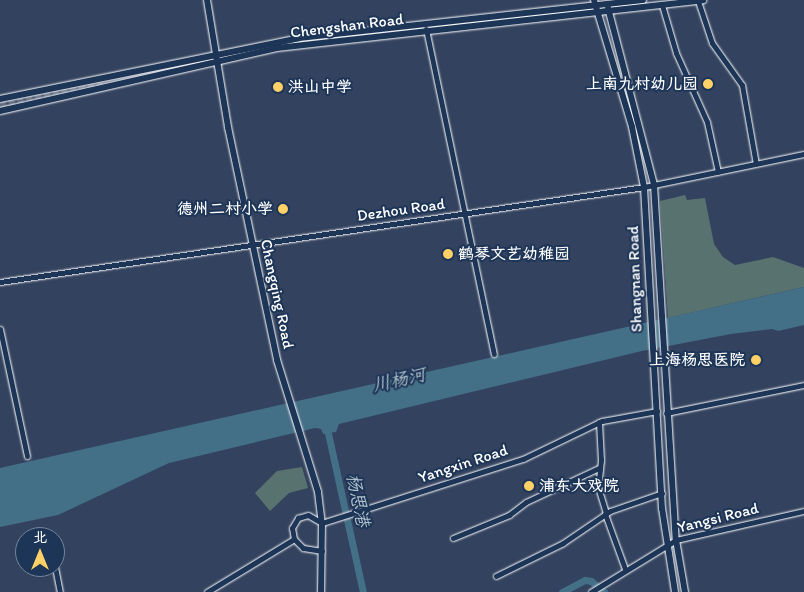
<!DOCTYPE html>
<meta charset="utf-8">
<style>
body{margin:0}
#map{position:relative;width:804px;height:592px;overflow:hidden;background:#33425e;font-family:Itim,"LXGW WenKai TC",sans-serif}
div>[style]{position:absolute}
.green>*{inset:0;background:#58726f}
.water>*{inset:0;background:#436f87}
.river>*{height:7px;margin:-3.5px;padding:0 3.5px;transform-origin:3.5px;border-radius:3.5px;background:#436f87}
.major-tunnel>*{height:6px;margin-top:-3px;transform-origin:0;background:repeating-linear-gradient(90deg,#525e76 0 6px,transparent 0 9px)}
.roads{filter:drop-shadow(0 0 1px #fff) drop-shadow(0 0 1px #fff)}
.minor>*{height:5px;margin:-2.5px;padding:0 2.5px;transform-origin:2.5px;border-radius:2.5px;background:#1d3557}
.major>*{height:6px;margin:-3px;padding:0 3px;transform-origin:3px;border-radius:3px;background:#1d3557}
.dots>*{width:14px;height:14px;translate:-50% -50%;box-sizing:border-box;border:2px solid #1d3557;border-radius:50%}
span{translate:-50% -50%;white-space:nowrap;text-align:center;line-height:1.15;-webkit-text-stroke:4px #1d3557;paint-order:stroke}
.street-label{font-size:16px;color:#fff}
.poi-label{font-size:16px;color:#fff;font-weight:700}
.right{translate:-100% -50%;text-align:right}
.left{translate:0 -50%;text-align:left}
.water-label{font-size:18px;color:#b4c5cf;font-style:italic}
.north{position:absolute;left:15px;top:527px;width:50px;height:50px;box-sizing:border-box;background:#1d3557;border:1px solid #77869a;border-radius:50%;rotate:0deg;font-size:14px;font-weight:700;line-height:20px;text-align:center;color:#fff}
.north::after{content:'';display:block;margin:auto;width:18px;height:22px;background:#ffd166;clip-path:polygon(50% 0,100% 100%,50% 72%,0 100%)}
</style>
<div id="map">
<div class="green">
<div style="clip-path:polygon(685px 195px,687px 200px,705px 198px,714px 244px,723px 257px,735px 265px,773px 257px,804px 268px,804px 287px,668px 318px,660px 201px)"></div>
<div style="clip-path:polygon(302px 467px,308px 488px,289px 493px,270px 511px,255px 493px,277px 471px)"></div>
</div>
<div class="water">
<div style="clip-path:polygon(804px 287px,804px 325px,778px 331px,772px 329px,731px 334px,642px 351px,339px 424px,336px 432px,323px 434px,321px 429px,315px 428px,169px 463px,58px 515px,0 527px,0 468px)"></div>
</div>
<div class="river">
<div style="left:326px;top:424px;width:172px;rotate:77.6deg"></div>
<div style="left:562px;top:592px;width:26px;rotate:-28deg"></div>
<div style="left:585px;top:580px;width:6px;rotate:9deg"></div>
<div style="left:591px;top:581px;width:17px;rotate:40deg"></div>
</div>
<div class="major-tunnel">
<div style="left:0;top:105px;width:106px;rotate:-12.6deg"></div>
</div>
<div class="roads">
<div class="minor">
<div style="left:698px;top:1px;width:44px;rotate:71.6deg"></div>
<div style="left:712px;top:43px;width:52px;rotate:54.5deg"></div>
<div style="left:742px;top:85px;width:80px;rotate:80deg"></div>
<div style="left:662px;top:5px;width:50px;rotate:73.7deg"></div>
<div style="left:676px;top:53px;width:76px;rotate:65.8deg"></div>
<div style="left:707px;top:122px;width:51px;rotate:77.6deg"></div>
<div style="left:426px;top:29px;width:332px;rotate:78.2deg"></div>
<div style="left:0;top:282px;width:651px;rotate:-8.39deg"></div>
<div style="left:644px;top:187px;width:163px;rotate:-11.7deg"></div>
<div style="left:0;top:329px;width:130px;rotate:78deg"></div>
<div style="left:666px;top:413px;width:141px;rotate:-11.5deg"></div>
<div style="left:599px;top:422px;width:38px;rotate:87deg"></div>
<div style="left:601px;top:460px;width:27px;rotate:96deg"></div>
<div style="left:598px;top:487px;width:27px;rotate:73deg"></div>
<div style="left:605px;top:514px;width:59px;rotate:70deg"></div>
<div style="left:453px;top:538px;width:61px;rotate:-22.3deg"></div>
<div style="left:509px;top:515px;width:21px;rotate:-37deg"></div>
<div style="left:526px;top:502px;width:81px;rotate:-25deg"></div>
<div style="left:322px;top:551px;width:19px;rotate:-171deg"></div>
<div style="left:303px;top:548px;width:13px;rotate:-135deg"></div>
<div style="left:294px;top:539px;width:11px;rotate:-100deg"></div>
<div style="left:292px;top:528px;width:12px;rotate:-59deg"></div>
<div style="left:298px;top:518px;width:10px;rotate:-17deg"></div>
<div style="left:308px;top:515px;width:16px;rotate:30deg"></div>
<div style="left:322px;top:523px;width:211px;rotate:-17.7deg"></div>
<div style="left:523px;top:459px;width:88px;rotate:-25.7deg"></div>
<div style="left:602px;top:421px;width:56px;rotate:-10.3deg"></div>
<div style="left:55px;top:567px;width:25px;rotate:79deg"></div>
<div style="left:496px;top:576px;width:75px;rotate:-26.2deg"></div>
<div style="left:563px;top:543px;width:57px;rotate:-34.2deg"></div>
<div style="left:610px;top:511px;width:55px;rotate:-19.1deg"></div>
<div style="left:207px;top:592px;width:102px;rotate:-31.3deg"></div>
<div style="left:591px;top:592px;width:100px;rotate:-31.5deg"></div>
<div style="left:676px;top:540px;width:131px;rotate:-12.8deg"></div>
</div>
<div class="major">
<div style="left:207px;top:0;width:129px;rotate:80.6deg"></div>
<div style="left:228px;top:127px;width:238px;rotate:78.1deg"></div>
<div style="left:277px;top:360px;width:138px;rotate:72.7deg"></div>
<div style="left:318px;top:492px;width:31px;rotate:83deg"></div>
<div style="left:322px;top:523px;width:69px;rotate:90.8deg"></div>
<div style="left:594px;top:0;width:133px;rotate:73.3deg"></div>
<div style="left:632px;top:127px;width:61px;rotate:78.7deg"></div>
<div style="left:644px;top:187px;width:322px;rotate:86.8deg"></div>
<div style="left:662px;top:508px;width:85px;rotate:81.2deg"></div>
<div style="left:608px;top:8px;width:183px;rotate:75.4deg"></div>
<div style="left:654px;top:185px;width:356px;rotate:86.5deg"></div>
<div style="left:676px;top:540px;width:53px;rotate:80.2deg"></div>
<div style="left:0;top:99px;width:305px;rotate:-11.5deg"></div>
<div style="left:299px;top:38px;width:346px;rotate:-6.3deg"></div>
<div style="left:0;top:111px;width:284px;rotate:-12.8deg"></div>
<div style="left:277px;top:48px;width:429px;rotate:-6.4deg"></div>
</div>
</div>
<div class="dots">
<div style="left:708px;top:84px;background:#ffd166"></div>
<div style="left:278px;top:87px;background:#ffd166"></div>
<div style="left:283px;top:209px;background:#ffd166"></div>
<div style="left:448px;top:254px;background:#ffd166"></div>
<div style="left:756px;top:360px;background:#ffd166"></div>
<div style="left:529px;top:486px;background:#ffd166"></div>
</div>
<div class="street-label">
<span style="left:347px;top:26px;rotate:-7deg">Chengshan Road</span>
<span style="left:401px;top:210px;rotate:-8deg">Dezhou Road</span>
<span style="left:635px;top:279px;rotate:-92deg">Shangnan Road</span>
<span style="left:277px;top:294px;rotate:78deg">Changqing Road</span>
<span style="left:463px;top:464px;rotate:-18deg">Yangxin Road</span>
<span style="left:718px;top:518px;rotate:-14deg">Yangsi Road</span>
</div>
<div class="poi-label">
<span class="right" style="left:698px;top:84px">上南九村幼儿园</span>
<span class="left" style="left:288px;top:87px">洪山中学</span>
<span class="right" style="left:273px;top:209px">德州二村小学</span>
<span class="left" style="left:458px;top:254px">鹤琴文艺幼稚园</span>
<span class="right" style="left:745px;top:360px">上海杨思医院</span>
<span class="left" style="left:539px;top:486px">浦东大戏院</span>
</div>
<div class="water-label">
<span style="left:399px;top:380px;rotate:-13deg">川杨河</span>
<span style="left:358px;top:500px;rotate:78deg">杨思港</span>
</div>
<div class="north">北</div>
</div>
